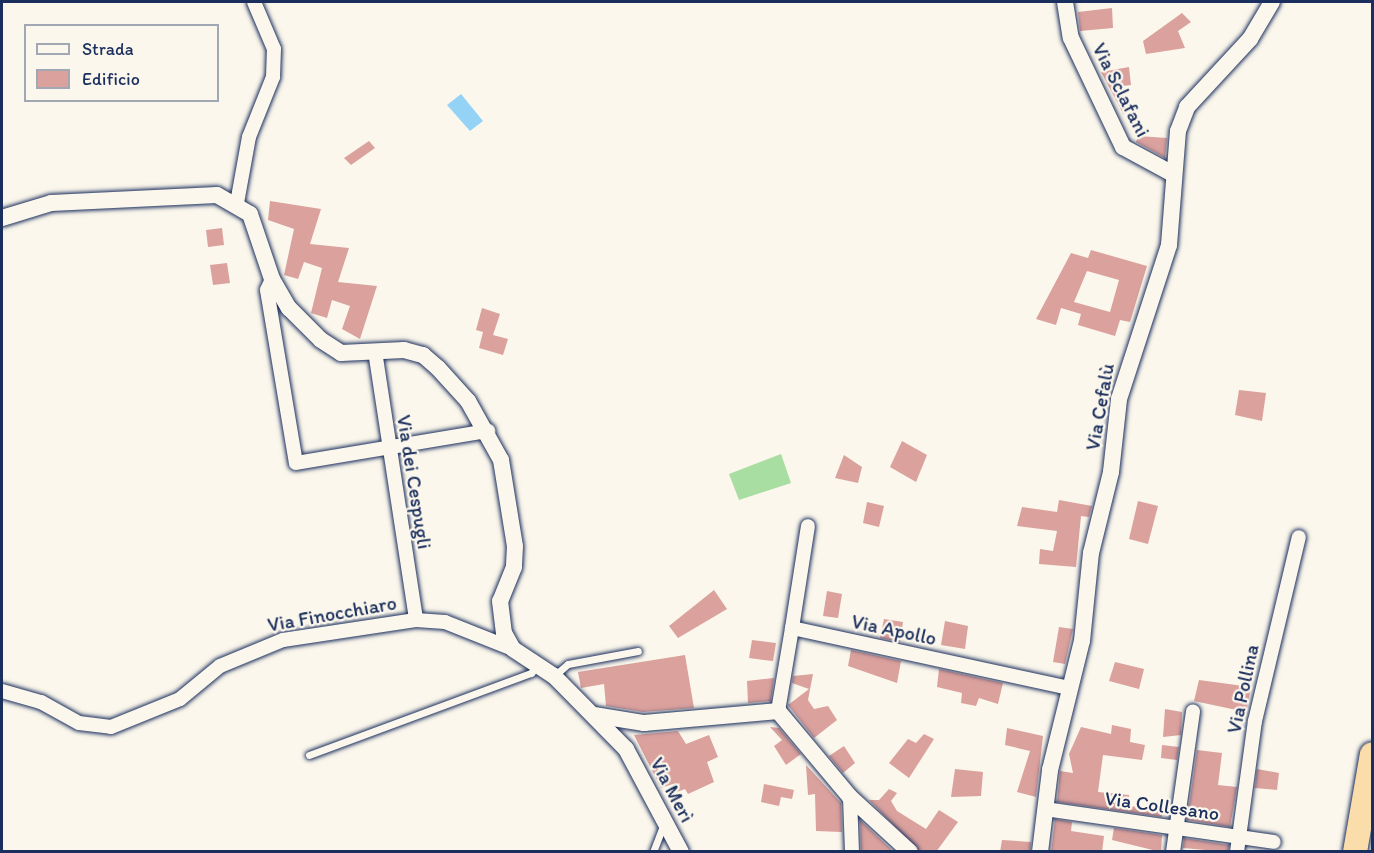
<!DOCTYPE html>
<meta charset="utf-8">
<style>
body{margin:0}
#map{position:relative;width:1374px;height:853px;overflow:hidden;background:#fbf7ec;font-family:Itim,sans-serif}
div>[style]{position:absolute}
.green>*{inset:0;background:#a8dea1}
.water>*{inset:0;background:#95d3f6}
.building>*{inset:0;background:#dba19d}
.roads{filter:drop-shadow(0 0 2px #1b2f5e) drop-shadow(0 0 2px #1b2f5e)}
.service>*{height:7px;margin:-3.5px;padding:0 3.5px;transform-origin:3.5px;border-radius:3.5px;background:#fbf7ec}
.minor>*{height:14px;margin:-7px;padding:0 7px;transform-origin:7px;border-radius:7px;background:#fbf7ec}
.tertiary>*{height:16px;margin:-8px;padding:0 8px;transform-origin:8px;border-radius:8px;background:#fbf7ec}
.motorway>*{height:24px;margin:-12px;padding:0 12px;transform-origin:12px;border-radius:12px;background:#faddab}
span{translate:-50% -50%;white-space:nowrap;text-align:center;line-height:1.15;-webkit-text-stroke:4.5px #fbf7ec;paint-order:stroke}
.street-label{font-size:20px;color:#1b2f5e}
.frame{position:absolute;inset:0;border:3px solid #1b2f5e;pointer-events:none}
.legend{position:absolute;left:24px;top:24px;width:195px;height:78px;box-sizing:border-box;background:#fbf7ec;border:2px solid #a1a7b3;margin:0;padding:8px 10px;list-style:none;font-size:18px;color:#1b2f5e}
.legend li{display:flex;align-items:center;gap:12px;height:30px}
.legend b{width:30px;border:2px solid #a1a7b3}
</style>
<div id="map">
<div class="green">
<div style="clip-path:polygon(781px 454px,791px 483px,739px 500px,729px 474px)"></div>
</div>
<div class="water">
<div style="clip-path:polygon(461px 94px,483px 121px,470px 131px,447px 105px)"></div>
</div>
<div class="building">
<div style="clip-path:polygon(1112px 8px,1113px 28px,1080px 31px,1078px 12px)"></div>
<div style="clip-path:polygon(1182px 13px,1191px 22px,1178px 31px,1185px 48px,1146px 54px,1143px 41px)"></div>
<div style="clip-path:polygon(1129px 67px,1131px 85px,1123px 86px,1124px 115px,1101px 72px)"></div>
<div style="clip-path:polygon(1138px 136px,1167px 138px,1165px 158px,1136px 142px)"></div>
<div style="clip-path:polygon(369px 141px,375px 148px,351px 165px,344px 158px)"></div>
<div style="clip-path:polygon(270px 201px,321px 209px,310px 244px,349px 248px,338px 282px,377px 286px,360px 339px,342px 329px,350px 306px,332px 300px,327px 318px,311px 313px,322px 268px,304px 262px,298px 279px,284px 275px,294px 229px,268px 220px)"></div>
<div style="clip-path:polygon(222px 228px,224px 245px,208px 247px,206px 230px)"></div>
<div style="clip-path:polygon(evenodd,1091px 250px,1147px 266px,1130px 322px,1120px 320px,1115px 336px,1078px 325px,1081px 314px,1061px 308px,1056px 325px,1036px 319px,1071px 253px,1088px 258px,1091px 250px,1087px 271px,1119px 280px,1110px 312px,1074px 302px,1087px 271px)"></div>
<div style="clip-path:polygon(227px 263px,230px 283px,213px 285px,210px 265px)"></div>
<div style="clip-path:polygon(482px 308px,500px 314px,493px 335px,508px 339px,503px 355px,479px 348px,483px 332px,476px 330px)"></div>
<div style="clip-path:polygon(1239px 390px,1266px 393px,1262px 421px,1235px 415px)"></div>
<div style="clip-path:polygon(902px 441px,927px 455px,916px 482px,890px 467px)"></div>
<div style="clip-path:polygon(844px 455px,862px 467px,858px 483px,835px 478px)"></div>
<div style="clip-path:polygon(1059px 500px,1092px 506px,1089px 517px,1081px 516px,1076px 567px,1039px 564px,1040px 549px,1053px 551px,1057px 531px,1017px 526px,1022px 507px,1057px 512px)"></div>
<div style="clip-path:polygon(1138px 501px,1158px 506px,1148px 544px,1129px 539px)"></div>
<div style="clip-path:polygon(867px 502px,884px 506px,879px 527px,863px 523px)"></div>
<div style="clip-path:polygon(714px 590px,727px 609px,678px 638px,669px 626px)"></div>
<div style="clip-path:polygon(827px 591px,842px 594px,838px 618px,823px 616px)"></div>
<div style="clip-path:polygon(884px 619px,903px 622px,900px 642px,880px 638px)"></div>
<div style="clip-path:polygon(945px 621px,968px 626px,965px 649px,941px 645px)"></div>
<div style="clip-path:polygon(1059px 627px,1073px 629px,1065px 664px,1053px 662px)"></div>
<div style="clip-path:polygon(752px 640px,776px 643px,773px 661px,749px 658px)"></div>
<div style="clip-path:polygon(851px 650px,901px 661px,897px 683px,848px 666px)"></div>
<div style="clip-path:polygon(685px 655px,694px 708px,643px 712px,606px 706px,604px 684px,581px 688px,578px 672px)"></div>
<div style="clip-path:polygon(1115px 662px,1144px 669px,1139px 689px,1109px 681px)"></div>
<div style="clip-path:polygon(939px 669px,1003px 683px,998px 704px,979px 698px,976px 706px,961px 703px,962px 693px,937px 687px)"></div>
<div style="clip-path:polygon(813px 674px,808px 700px,814px 709px,828px 706px,837px 720px,814px 738px,788px 705px,809px 689px,792px 683px,793px 676px)"></div>
<div style="clip-path:polygon(774px 678px,771px 701px,748px 703px,747px 681px)"></div>
<div style="clip-path:polygon(1199px 680px,1251px 687px,1246px 712px,1194px 701px)"></div>
<div style="clip-path:polygon(1165px 709px,1182px 712px,1181px 735px,1163px 737px)"></div>
<div style="clip-path:polygon(1112px 725px,1131px 729px,1130px 742px,1145px 745px,1142px 760px,1103px 755px,1098px 792px,1129px 795px,1128px 806px,1162px 809px,1162px 817px,1057px 802px,1060px 771px,1073px 773px,1069px 754px,1081px 727px,1111px 734px)"></div>
<div style="clip-path:polygon(770px 727px,779px 728px,801px 754px,786px 765px,774px 746px,782px 740px)"></div>
<div style="clip-path:polygon(1007px 728px,1043px 736px,1036px 797px,1017px 792px,1030px 751px,1005px 745px)"></div>
<div style="clip-path:polygon(678px 731px,686px 744px,709px 735px,718px 757px,707px 762px,714px 782px,688px 794px,685px 789px,677px 792px,673px 784px,661px 788px,634px 735px)"></div>
<div style="clip-path:polygon(924px 734px,934px 739px,909px 778px,889px 763px,908px 739px,916px 743px)"></div>
<div style="clip-path:polygon(1162px 745px,1179px 747px,1177px 760px,1161px 758px)"></div>
<div style="clip-path:polygon(844px 746px,855px 763px,843px 773px,829px 756px)"></div>
<div style="clip-path:polygon(1197px 750px,1222px 753px,1218px 785px,1237px 787px,1230px 827px,1187px 820px)"></div>
<div style="clip-path:polygon(806px 765px,841px 803px,842px 832px,816px 831px,815px 794px,808px 795px)"></div>
<div style="clip-path:polygon(955px 769px,983px 772px,981px 796px,951px 797px)"></div>
<div style="clip-path:polygon(1257px 769px,1279px 773px,1277px 790px,1255px 788px)"></div>
<div style="clip-path:polygon(764px 784px,794px 790px,792px 799px,781px 797px,779px 806px,761px 802px)"></div>
<div style="clip-path:polygon(889px 789px,897px 793px,891px 801px,897px 811px,926px 829px,939px 810px,958px 822px,936px 852px,920px 852px,869px 800px,879px 800px)"></div>
<div style="clip-path:polygon(1055px 819px,1072px 822px,1071px 831px,1104px 836px,1102px 852px,1051px 852px)"></div>
<div style="clip-path:polygon(860px 820px,894px 852px,861px 852px)"></div>
<div style="clip-path:polygon(1114px 828px,1162px 835px,1161px 852px,1112px 840px)"></div>
<div style="clip-path:polygon(1184px 838px,1229px 845px,1228px 852px,1183px 848px)"></div>
<div style="clip-path:polygon(1002px 840px,1031px 842px,1030px 852px,1000px 852px)"></div>
</div>
<div class="roads">
<div class="service">
<div style="left:554px;top:676px;width:18px;rotate:-41deg"></div>
<div style="left:568px;top:664px;width:71px;rotate:-10.5deg"></div>
<div style="left:309px;top:755px;width:237px;rotate:-20.3deg"></div>
<div style="left:531px;top:673px;width:11px;rotate:-49deg"></div>
<div style="left:653px;top:852px;width:31px;rotate:-69deg"></div>
</div>
<div class="minor">
<div style="left:237px;top:203px;width:67px;rotate:-79.7deg"></div>
<div style="left:249px;top:137px;width:65px;rotate:-68.2deg"></div>
<div style="left:273px;top:77px;width:28px;rotate:-88deg"></div>
<div style="left:274px;top:49px;width:51px;rotate:-113.1deg"></div>
<div style="left:272px;top:279px;width:12px;rotate:114deg"></div>
<div style="left:267px;top:290px;width:175px;rotate:80.5deg"></div>
<div style="left:296px;top:463px;width:195px;rotate:-9.5deg"></div>
<div style="left:375px;top:351px;width:272px;rotate:81.3deg"></div>
<div style="left:792px;top:628px;width:103px;rotate:-81.1deg"></div>
<div style="left:2px;top:691px;width:41px;rotate:15.8deg"></div>
<div style="left:41px;top:702px;width:43px;rotate:28.9deg"></div>
<div style="left:79px;top:723px;width:32px;rotate:7deg"></div>
<div style="left:111px;top:727px;width:74px;rotate:-22.1deg"></div>
<div style="left:180px;top:699px;width:52px;rotate:-39.5deg"></div>
<div style="left:220px;top:666px;width:68px;rotate:-22.4deg"></div>
<div style="left:283px;top:640px;width:134px;rotate:-8.6deg"></div>
<div style="left:416px;top:620px;width:29px;rotate:4deg"></div>
<div style="left:445px;top:622px;width:73px;rotate:21.7deg"></div>
<div style="left:778px;top:711px;width:84px;rotate:-80.4deg"></div>
<div style="left:792px;top:628px;width:283px;rotate:12.2deg"></div>
<div style="left:850px;top:797px;width:55px;rotate:87.9deg"></div>
<div style="left:1045px;top:809px;width:231px;rotate:8.2deg"></div>
<div style="left:1173px;top:852px;width:142px;rotate:-81.9deg"></div>
<div style="left:1237px;top:852px;width:132px;rotate:-82.2deg"></div>
<div style="left:1255px;top:721px;width:189px;rotate:-76.6deg"></div>
</div>
<div class="tertiary">
<div style="left:1065px;top:2px;width:36px;rotate:81deg"></div>
<div style="left:1071px;top:38px;width:121px;rotate:64.5deg"></div>
<div style="left:1123px;top:147px;width:55px;rotate:28.4deg"></div>
<div style="left:2px;top:218px;width:51px;rotate:-17deg"></div>
<div style="left:51px;top:203px;width:166px;rotate:-2.8deg"></div>
<div style="left:217px;top:195px;width:38px;rotate:30deg"></div>
<div style="left:250px;top:214px;width:69px;rotate:71.3deg"></div>
<div style="left:272px;top:279px;width:34px;rotate:60deg"></div>
<div style="left:289px;top:308px;width:45px;rotate:45deg"></div>
<div style="left:321px;top:340px;width:24px;rotate:33deg"></div>
<div style="left:341px;top:353px;width:63px;rotate:-2.7deg"></div>
<div style="left:404px;top:350px;width:20px;rotate:15deg"></div>
<div style="left:423px;top:355px;width:20px;rotate:41deg"></div>
<div style="left:438px;top:368px;width:45px;rotate:47.7deg"></div>
<div style="left:468px;top:401px;width:68px;rotate:60.8deg"></div>
<div style="left:501px;top:460px;width:87px;rotate:80.8deg"></div>
<div style="left:515px;top:546px;width:21px;rotate:93deg"></div>
<div style="left:514px;top:567px;width:37px;rotate:112deg"></div>
<div style="left:500px;top:601px;width:32px;rotate:83deg"></div>
<div style="left:504px;top:633px;width:18px;rotate:61deg"></div>
<div style="left:513px;top:649px;width:49px;rotate:33.4deg"></div>
<div style="left:554px;top:676px;width:103px;rotate:45.4deg"></div>
<div style="left:626px;top:749px;width:117px;rotate:61.9deg"></div>
<div style="left:594px;top:715px;width:51px;rotate:9.1deg"></div>
<div style="left:644px;top:723px;width:135px;rotate:-5.1deg"></div>
<div style="left:778px;top:711px;width:112px;rotate:50.1deg"></div>
<div style="left:850px;top:797px;width:81px;rotate:42.5deg"></div>
<div style="left:1040px;top:852px;width:83px;rotate:-83deg"></div>
<div style="left:1050px;top:770px;width:133px;rotate:-76.1deg"></div>
<div style="left:1082px;top:641px;width:88px;rotate:-84.2deg"></div>
<div style="left:1091px;top:553px;width:83px;rotate:-76.1deg"></div>
<div style="left:1111px;top:472px;width:73px;rotate:-83.7deg"></div>
<div style="left:1119px;top:399px;width:162px;rotate:-72deg"></div>
<div style="left:1169px;top:245px;width:114px;rotate:-85.5deg"></div>
<div style="left:1178px;top:131px;width:26px;rotate:-69deg"></div>
<div style="left:1187px;top:107px;width:93px;rotate:-47.2deg"></div>
<div style="left:1250px;top:39px;width:43px;rotate:-59.3deg"></div>
</div>
<div class="motorway">
<div style="left:1355px;top:852px;width:99px;rotate:-80.2deg"></div>
</div>
</div>
<div class="street-label">
<span style="left:1121px;top:90px;rotate:63deg">Via Sclafani</span>
<span style="left:1100px;top:407px;rotate:-80deg">Via Cefalù</span>
<span style="left:414px;top:482px;rotate:81deg">Via dei Cespugli</span>
<span style="left:332px;top:614px;rotate:-10deg">Via Finocchiaro</span>
<span style="left:894px;top:630px;rotate:12deg">Via Apollo</span>
<span style="left:1243px;top:689px;rotate:-78deg">Via Pollina</span>
<span style="left:672px;top:790px;rotate:62deg">Via Merì</span>
<span style="left:1162px;top:806px;rotate:8deg">Via Collesano</span>
</div>
<div class="frame"></div>
<ul class="legend">
<li><b style="height:8px;background:#fbf7ec"></b>Strada</li>
<li><b style="height:16px;background:#dba19d"></b>Edificio</li>
</ul>
</div>
